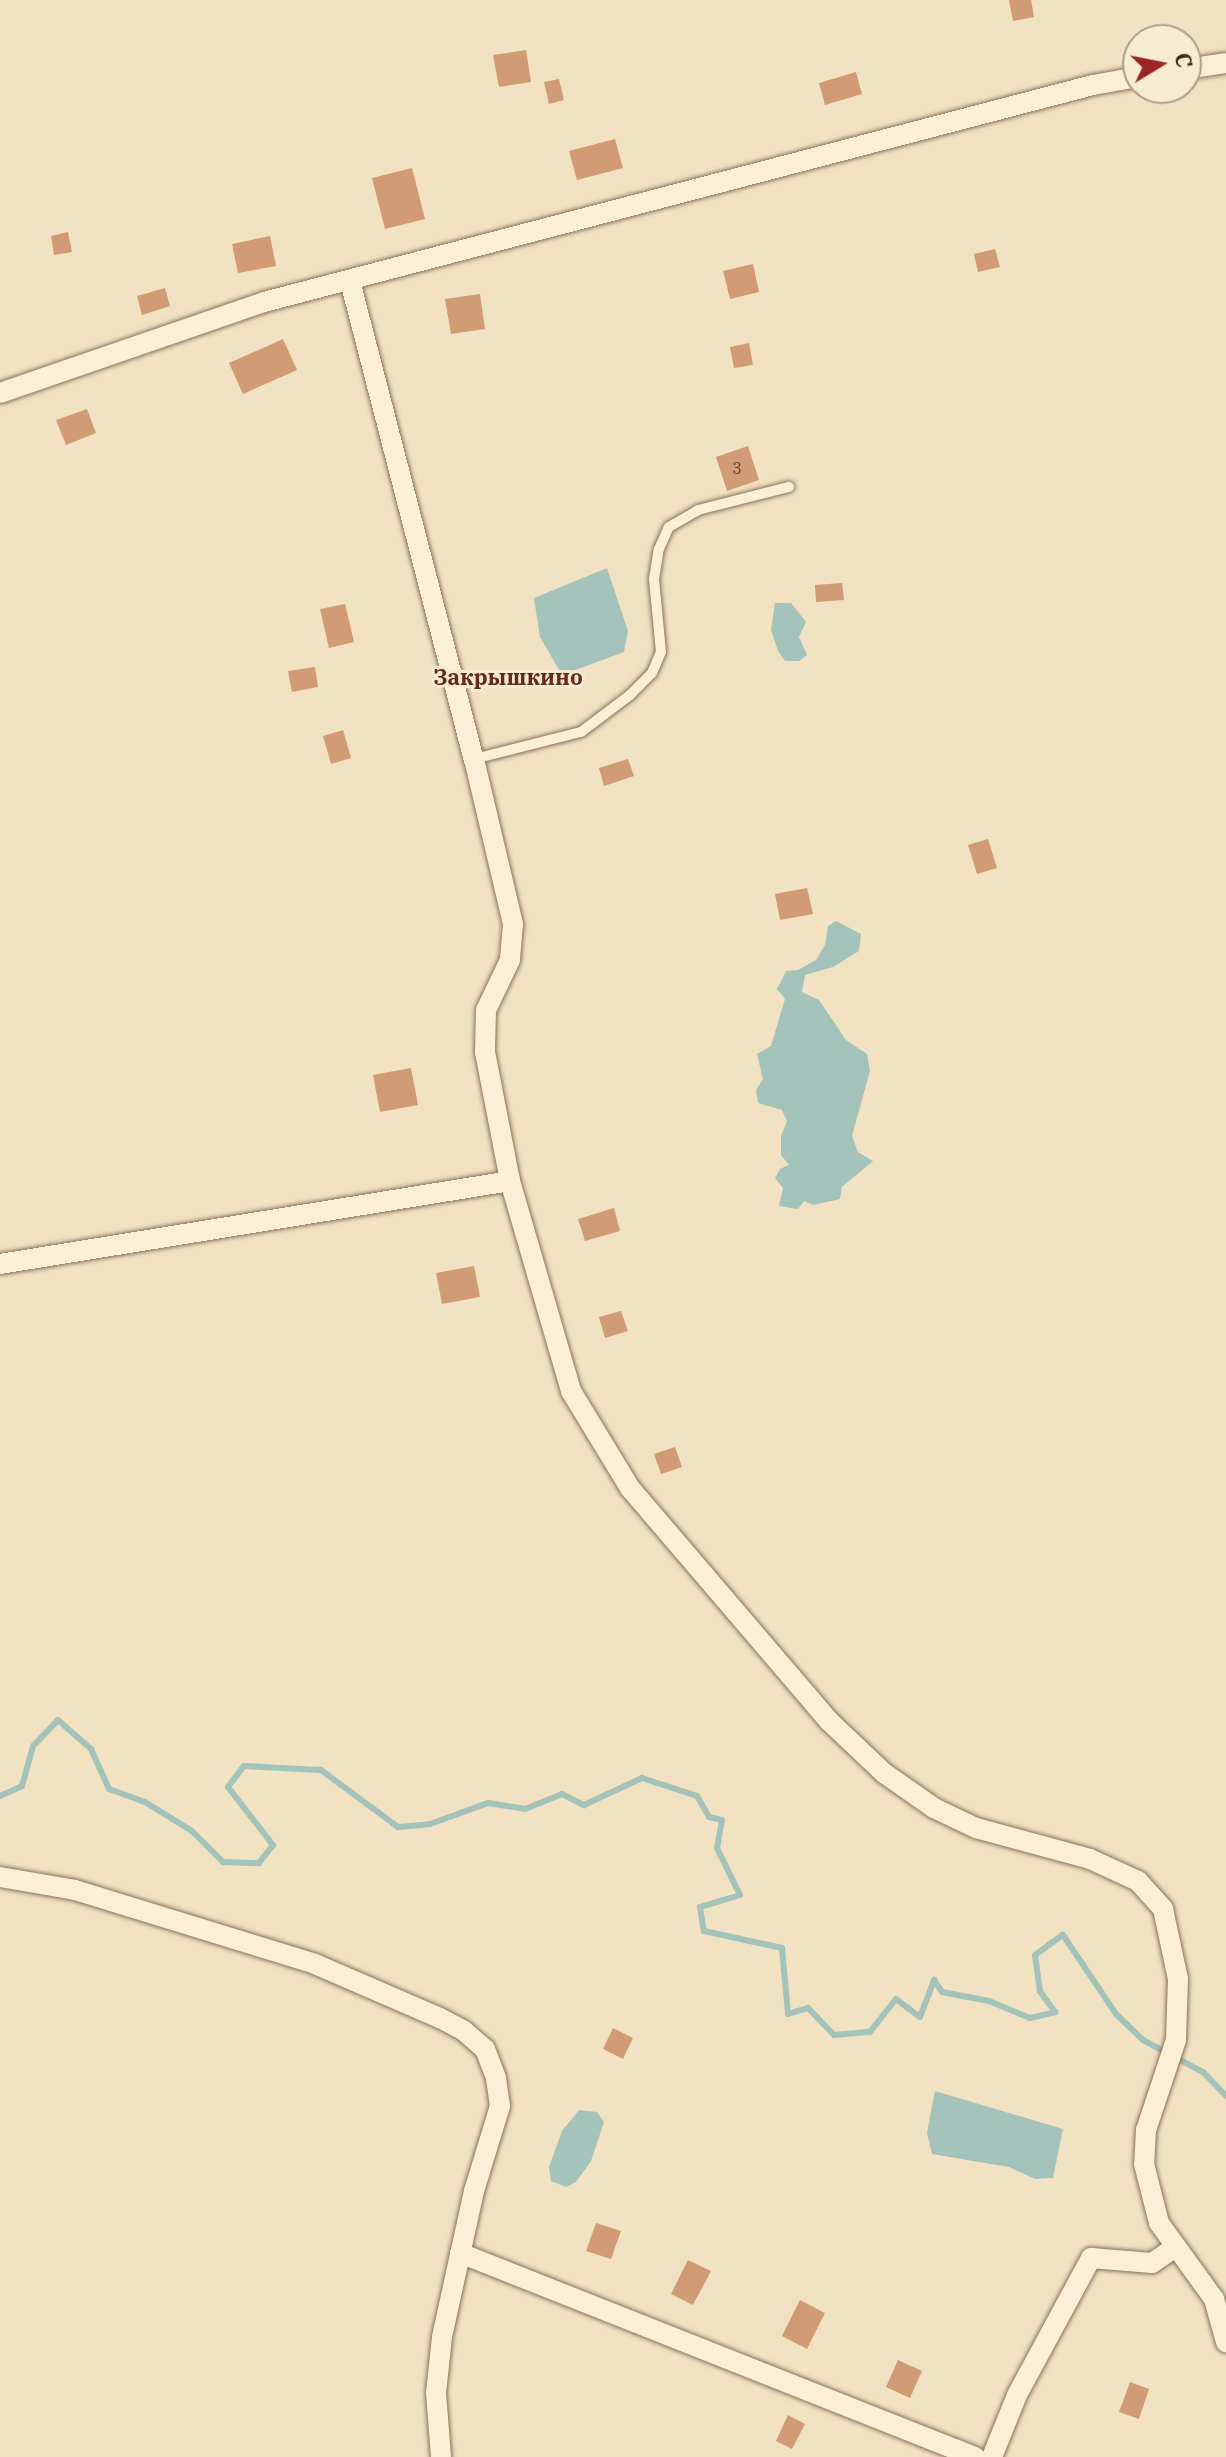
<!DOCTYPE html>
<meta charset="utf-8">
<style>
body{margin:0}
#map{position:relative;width:1226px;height:2457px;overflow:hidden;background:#f1e2c1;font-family:"IBM Plex Serif",serif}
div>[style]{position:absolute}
.water>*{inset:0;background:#a4c3ba}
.stream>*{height:6px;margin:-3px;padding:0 3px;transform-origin:3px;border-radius:3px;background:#a4c3ba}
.building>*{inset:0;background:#d19b75}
.roads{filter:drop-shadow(0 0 2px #8b7358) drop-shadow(0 0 2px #8b7358)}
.lane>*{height:10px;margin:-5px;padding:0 5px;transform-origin:5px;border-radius:5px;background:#fbefd5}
.street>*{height:20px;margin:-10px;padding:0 10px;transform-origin:10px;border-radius:10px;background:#fbefd5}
span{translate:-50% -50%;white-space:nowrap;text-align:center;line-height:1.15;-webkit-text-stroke:6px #f7ecd1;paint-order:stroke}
.number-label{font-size:16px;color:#604733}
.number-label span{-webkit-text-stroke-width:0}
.neighbourhood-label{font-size:22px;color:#692a19;font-weight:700}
.north{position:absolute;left:1122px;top:24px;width:80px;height:80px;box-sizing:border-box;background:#f7ecd1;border:2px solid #ab9f89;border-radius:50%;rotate:80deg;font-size:22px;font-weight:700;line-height:32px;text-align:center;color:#3a2b1d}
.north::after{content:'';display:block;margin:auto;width:28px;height:36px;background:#9e2425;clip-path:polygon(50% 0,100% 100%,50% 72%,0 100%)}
</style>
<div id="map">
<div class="water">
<div style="clip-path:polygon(607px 568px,628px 631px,624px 652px,562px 675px,540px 637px,534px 598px)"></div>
<div style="clip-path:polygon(775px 603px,791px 603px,806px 622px,799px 637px,807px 655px,799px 661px,785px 661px,778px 651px,771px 630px)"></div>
<div style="clip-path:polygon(836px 921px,861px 934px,859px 951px,833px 967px,805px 975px,802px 992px,819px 1000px,846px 1040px,867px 1054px,870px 1071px,852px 1136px,858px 1152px,873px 1161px,842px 1187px,840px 1199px,814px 1205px,804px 1201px,798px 1209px,779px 1206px,783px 1188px,775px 1178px,780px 1169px,789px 1165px,781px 1155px,781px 1136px,787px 1121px,782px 1110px,758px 1103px,756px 1090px,763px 1079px,757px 1054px,771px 1046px,785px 999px,777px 989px,786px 971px,798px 970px,816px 960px,825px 945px,828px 926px)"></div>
<div style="clip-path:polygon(935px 2091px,1063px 2129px,1053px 2178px,1035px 2179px,1009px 2167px,932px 2154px,927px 2133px)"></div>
<div style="clip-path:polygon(579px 2110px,597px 2112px,604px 2122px,591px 2161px,576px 2182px,566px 2187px,551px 2181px,549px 2167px,562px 2131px)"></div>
</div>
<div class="stream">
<div style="left:0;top:1796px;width:24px;rotate:-24deg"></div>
<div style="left:22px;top:1786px;width:41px;rotate:-74.6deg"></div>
<div style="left:33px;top:1746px;width:36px;rotate:-46deg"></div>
<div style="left:58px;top:1720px;width:44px;rotate:41.3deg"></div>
<div style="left:91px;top:1749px;width:44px;rotate:65.8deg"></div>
<div style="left:109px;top:1789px;width:38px;rotate:20deg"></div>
<div style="left:145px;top:1802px;width:55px;rotate:31.7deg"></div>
<div style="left:192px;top:1831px;width:44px;rotate:45deg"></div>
<div style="left:223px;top:1862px;width:36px;rotate:2deg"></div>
<div style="left:259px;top:1863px;width:23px;rotate:-52deg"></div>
<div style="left:273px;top:1845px;width:73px;rotate:-127.8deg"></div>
<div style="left:228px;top:1787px;width:26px;rotate:-53deg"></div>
<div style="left:244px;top:1766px;width:77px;rotate:3deg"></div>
<div style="left:321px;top:1770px;width:96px;rotate:36.5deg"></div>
<div style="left:398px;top:1827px;width:32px;rotate:-5deg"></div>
<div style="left:430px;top:1824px;width:62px;rotate:-19.9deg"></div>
<div style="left:488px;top:1803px;width:37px;rotate:9deg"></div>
<div style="left:525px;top:1809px;width:40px;rotate:-22deg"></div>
<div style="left:562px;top:1794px;width:25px;rotate:27deg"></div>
<div style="left:584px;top:1805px;width:64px;rotate:-25deg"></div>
<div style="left:642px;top:1778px;width:58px;rotate:18.1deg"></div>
<div style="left:697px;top:1796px;width:24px;rotate:60deg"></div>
<div style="left:709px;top:1817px;width:13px;rotate:13deg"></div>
<div style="left:722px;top:1820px;width:28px;rotate:100deg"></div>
<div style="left:717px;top:1848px;width:52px;rotate:63.9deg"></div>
<div style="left:740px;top:1895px;width:42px;rotate:163.3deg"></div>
<div style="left:700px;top:1907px;width:24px;rotate:81deg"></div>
<div style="left:704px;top:1931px;width:80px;rotate:12.3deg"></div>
<div style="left:782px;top:1948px;width:66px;rotate:84.8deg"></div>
<div style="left:788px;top:2014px;width:21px;rotate:-17deg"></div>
<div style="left:808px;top:2008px;width:37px;rotate:46deg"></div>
<div style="left:834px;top:2035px;width:36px;rotate:-5deg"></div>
<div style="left:870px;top:2032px;width:42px;rotate:-51.8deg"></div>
<div style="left:896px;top:1999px;width:30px;rotate:37deg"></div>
<div style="left:920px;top:2017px;width:40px;rotate:-69deg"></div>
<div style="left:934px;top:1980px;width:14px;rotate:56deg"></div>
<div style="left:942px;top:1992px;width:48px;rotate:10.8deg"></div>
<div style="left:989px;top:2001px;width:44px;rotate:22.5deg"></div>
<div style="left:1030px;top:2018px;width:26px;rotate:-13deg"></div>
<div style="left:1055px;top:2012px;width:26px;rotate:-126deg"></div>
<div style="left:1040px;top:1991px;width:36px;rotate:-98deg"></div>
<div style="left:1035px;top:1955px;width:34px;rotate:-36deg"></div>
<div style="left:1063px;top:1935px;width:95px;rotate:56.1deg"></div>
<div style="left:1116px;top:2014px;width:37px;rotate:44deg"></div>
<div style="left:1143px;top:2040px;width:68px;rotate:28.1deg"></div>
<div style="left:1203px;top:2072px;width:33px;rotate:46deg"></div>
</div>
<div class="building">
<div style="clip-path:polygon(1009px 0,1031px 0,1034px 17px,1013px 21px)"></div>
<div style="clip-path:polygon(526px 50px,531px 82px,499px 87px,493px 55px)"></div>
<div style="clip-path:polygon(856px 72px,862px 94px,825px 105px,819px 83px)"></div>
<div style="clip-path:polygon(559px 79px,564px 100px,549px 104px,544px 82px)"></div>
<div style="clip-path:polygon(615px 139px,623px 168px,577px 180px,569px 151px)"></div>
<div style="clip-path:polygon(412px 168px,425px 219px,385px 229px,372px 178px)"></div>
<div style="clip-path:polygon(68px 232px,72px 252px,54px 255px,51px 236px)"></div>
<div style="clip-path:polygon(270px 236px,276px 266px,238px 273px,232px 244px)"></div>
<div style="clip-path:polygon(995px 249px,1000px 267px,978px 272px,974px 254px)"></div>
<div style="clip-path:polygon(753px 264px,759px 292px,730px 299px,723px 271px)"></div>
<div style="clip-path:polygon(165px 288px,170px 306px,142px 315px,137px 296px)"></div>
<div style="clip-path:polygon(480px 294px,485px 329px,451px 334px,445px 299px)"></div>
<div style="clip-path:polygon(283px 339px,297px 370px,243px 394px,229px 363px)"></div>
<div style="clip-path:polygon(749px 343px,753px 365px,734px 368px,730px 347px)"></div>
<div style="clip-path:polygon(87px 409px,96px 433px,66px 445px,56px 420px)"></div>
<div style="clip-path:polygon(748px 446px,759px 480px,727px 491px,716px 457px)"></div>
<div style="clip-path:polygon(842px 583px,844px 600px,816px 602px,815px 585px)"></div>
<div style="clip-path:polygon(345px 604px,354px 642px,329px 648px,320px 609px)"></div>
<div style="clip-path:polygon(315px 667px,318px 687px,292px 692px,288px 671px)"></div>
<div style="clip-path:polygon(343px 730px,351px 758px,331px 764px,323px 736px)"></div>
<div style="clip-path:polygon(628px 759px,634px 776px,604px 786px,599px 768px)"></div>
<div style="clip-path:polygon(988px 839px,997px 868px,977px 874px,968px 845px)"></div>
<div style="clip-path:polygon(807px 888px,813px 914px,780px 920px,775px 894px)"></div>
<div style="clip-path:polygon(411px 1068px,418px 1105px,380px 1112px,373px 1075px)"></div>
<div style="clip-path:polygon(614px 1208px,620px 1231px,585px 1241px,578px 1219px)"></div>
<div style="clip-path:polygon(474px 1266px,480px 1297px,442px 1304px,436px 1273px)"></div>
<div style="clip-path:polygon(621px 1311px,628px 1331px,605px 1338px,599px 1317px)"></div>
<div style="clip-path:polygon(675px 1447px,682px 1467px,661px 1474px,654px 1454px)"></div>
<div style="clip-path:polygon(613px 2028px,633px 2038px,623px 2059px,603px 2049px)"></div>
<div style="clip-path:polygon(596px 2223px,621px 2231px,611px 2259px,586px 2251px)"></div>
<div style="clip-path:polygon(688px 2260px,711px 2271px,693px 2305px,671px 2294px)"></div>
<div style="clip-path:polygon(800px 2300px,825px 2313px,807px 2349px,782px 2336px)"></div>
<div style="clip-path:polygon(898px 2360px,922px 2371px,910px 2398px,886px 2387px)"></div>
<div style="clip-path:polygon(1130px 2382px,1149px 2389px,1139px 2419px,1119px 2412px)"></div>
<div style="clip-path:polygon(788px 2415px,805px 2424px,792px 2449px,776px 2441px)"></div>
</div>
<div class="roads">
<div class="lane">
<div style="left:474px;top:759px;width:110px;rotate:-14.2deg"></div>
<div style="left:581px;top:732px;width:61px;rotate:-37.1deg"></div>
<div style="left:630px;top:695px;width:31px;rotate:-45deg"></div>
<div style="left:652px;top:673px;width:23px;rotate:-67deg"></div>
<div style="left:661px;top:652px;width:73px;rotate:-95.5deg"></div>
<div style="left:654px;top:579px;width:30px;rotate:-81deg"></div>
<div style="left:659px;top:549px;width:24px;rotate:-66deg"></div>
<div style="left:669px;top:527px;width:34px;rotate:-30deg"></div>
<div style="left:698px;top:510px;width:94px;rotate:-14.2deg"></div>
</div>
<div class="street">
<div style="left:1186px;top:69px;width:40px;rotate:-8.5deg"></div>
<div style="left:350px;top:281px;width:494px;rotate:75.5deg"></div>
<div style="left:474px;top:759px;width:170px;rotate:76.7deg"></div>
<div style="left:513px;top:924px;width:36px;rotate:95deg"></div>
<div style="left:510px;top:960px;width:55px;rotate:115.6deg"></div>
<div style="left:486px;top:1010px;width:42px;rotate:91.4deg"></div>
<div style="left:485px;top:1052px;width:131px;rotate:79deg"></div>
<div style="left:510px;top:1181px;width:219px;rotate:73.8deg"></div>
<div style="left:571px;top:1391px;width:114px;rotate:58.7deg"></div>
<div style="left:630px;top:1488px;width:306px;rotate:49.5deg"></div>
<div style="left:829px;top:1721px;width:76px;rotate:43.4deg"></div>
<div style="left:884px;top:1773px;width:61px;rotate:35deg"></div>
<div style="left:934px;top:1808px;width:47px;rotate:25.5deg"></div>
<div style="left:976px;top:1828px;width:118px;rotate:15.2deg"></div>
<div style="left:1090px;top:1859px;width:53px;rotate:24.6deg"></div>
<div style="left:1138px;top:1881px;width:38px;rotate:48deg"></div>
<div style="left:1163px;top:1909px;width:72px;rotate:77.9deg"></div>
<div style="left:1178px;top:1979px;width:61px;rotate:91.9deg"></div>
<div style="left:1176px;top:2040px;width:95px;rotate:108.4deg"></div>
<div style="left:1146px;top:2130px;width:34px;rotate:93deg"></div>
<div style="left:1144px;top:2164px;width:61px;rotate:75.7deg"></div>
<div style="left:1159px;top:2223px;width:94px;rotate:54.1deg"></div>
<div style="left:1214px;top:2299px;width:45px;rotate:74.4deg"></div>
<div style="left:0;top:393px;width:279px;rotate:-19deg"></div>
<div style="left:264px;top:302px;width:857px;rotate:-14.67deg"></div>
<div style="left:1093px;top:85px;width:46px;rotate:-10.1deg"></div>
<div style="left:0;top:1264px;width:517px;rotate:-9.24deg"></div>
<div style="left:0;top:1877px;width:76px;rotate:9.8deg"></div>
<div style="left:75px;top:1890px;width:251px;rotate:17.1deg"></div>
<div style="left:315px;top:1964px;width:136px;rotate:23.4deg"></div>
<div style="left:440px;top:2018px;width:27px;rotate:28deg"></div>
<div style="left:464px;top:2031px;width:28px;rotate:41deg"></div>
<div style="left:485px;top:2049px;width:31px;rotate:69deg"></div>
<div style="left:496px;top:2078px;width:28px;rotate:82deg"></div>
<div style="left:500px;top:2106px;width:89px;rotate:107deg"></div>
<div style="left:474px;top:2191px;width:149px;rotate:102.4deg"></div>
<div style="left:442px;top:2337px;width:56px;rotate:96.1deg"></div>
<div style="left:436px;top:2393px;width:64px;rotate:85.5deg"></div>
<div style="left:460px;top:2253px;width:554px;rotate:21.61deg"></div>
<div style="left:992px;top:2457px;width:67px;rotate:-68deg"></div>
<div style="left:1017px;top:2395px;width:156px;rotate:-61.6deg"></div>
<div style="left:1091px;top:2258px;width:61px;rotate:4.7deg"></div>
<div style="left:1152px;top:2263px;width:29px;rotate:-34deg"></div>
</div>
</div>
<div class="number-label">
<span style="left:737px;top:468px">3</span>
</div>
<div class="neighbourhood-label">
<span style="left:508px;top:677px">Закрышкино</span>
</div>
<div class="north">С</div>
</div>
